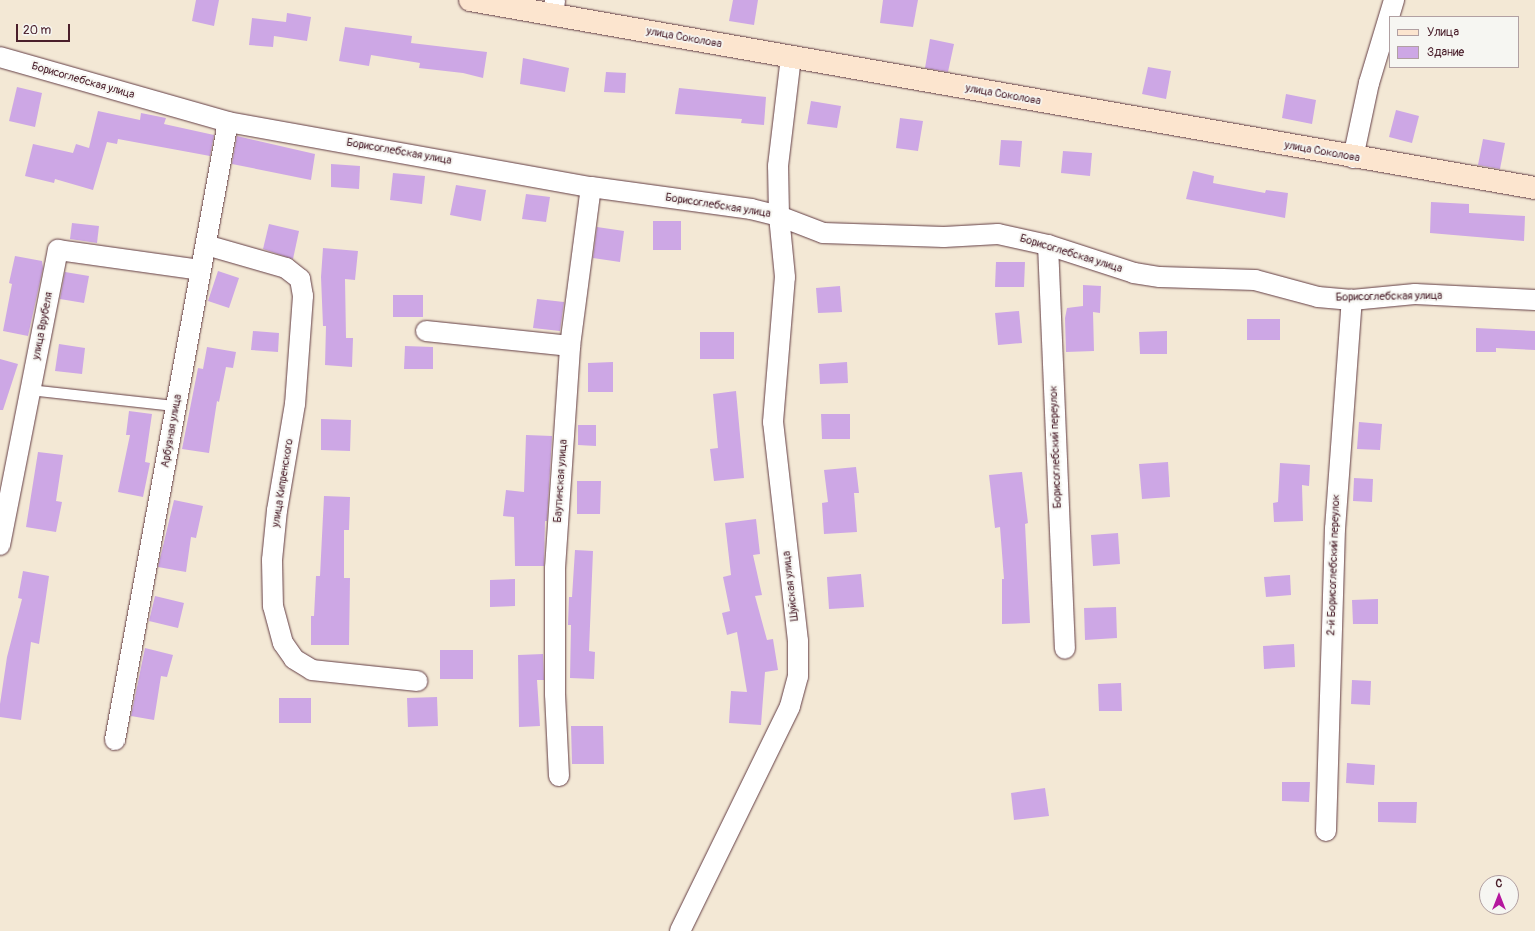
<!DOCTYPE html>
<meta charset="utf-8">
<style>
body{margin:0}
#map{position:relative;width:1535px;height:931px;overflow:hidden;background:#f3e8d5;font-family:Pangolin,sans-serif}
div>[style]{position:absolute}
.building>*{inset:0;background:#cda7e5}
.roads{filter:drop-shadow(0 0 1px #633d44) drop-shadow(0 0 1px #633d44)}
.lane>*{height:10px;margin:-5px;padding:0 5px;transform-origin:5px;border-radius:5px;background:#fff}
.street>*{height:20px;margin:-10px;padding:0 10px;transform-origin:10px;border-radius:10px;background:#fff}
.secondary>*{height:22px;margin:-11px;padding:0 11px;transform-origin:11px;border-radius:11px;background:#fce5cf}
span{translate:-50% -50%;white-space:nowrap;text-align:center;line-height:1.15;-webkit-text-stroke:3.5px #f6f6f2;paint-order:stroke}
.street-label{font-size:11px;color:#4a1f2b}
.legend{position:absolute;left:1389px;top:16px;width:130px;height:52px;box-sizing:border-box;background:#f6f6f2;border:1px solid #b1a0a2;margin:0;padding:5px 7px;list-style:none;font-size:12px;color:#4a1f2b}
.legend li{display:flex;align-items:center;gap:8px;height:20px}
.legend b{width:20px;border:1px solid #b1a0a2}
.north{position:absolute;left:1479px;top:875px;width:40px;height:40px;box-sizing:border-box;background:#f6f6f2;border:1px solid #b1a0a2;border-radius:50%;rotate:0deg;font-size:11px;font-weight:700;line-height:16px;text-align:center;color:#4a1f2b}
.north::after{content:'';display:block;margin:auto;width:14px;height:18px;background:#b5179e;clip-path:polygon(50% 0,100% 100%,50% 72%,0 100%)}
.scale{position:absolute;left:16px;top:24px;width:54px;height:18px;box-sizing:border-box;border:2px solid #4a1f2b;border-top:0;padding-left:5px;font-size:12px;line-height:14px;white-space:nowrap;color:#4a1f2b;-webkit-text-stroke:3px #f6f6f2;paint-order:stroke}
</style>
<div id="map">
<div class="building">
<div style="clip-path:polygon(196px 0,219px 0,214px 26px,192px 21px)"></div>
<div style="clip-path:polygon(733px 0,758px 0,754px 25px,729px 21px)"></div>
<div style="clip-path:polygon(883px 0,918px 0,913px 27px,880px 23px)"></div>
<div style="clip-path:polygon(287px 13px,311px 17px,307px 41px,274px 36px,273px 47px,249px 45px,252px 18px,286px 22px)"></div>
<div style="clip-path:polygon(345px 27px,412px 36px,411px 43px,487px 52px,483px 78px,463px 73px,419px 68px,420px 63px,371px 55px,369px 66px,339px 61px)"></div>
<div style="clip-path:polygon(930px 39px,954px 44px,948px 72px,925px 68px)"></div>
<div style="clip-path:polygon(523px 58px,569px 68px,565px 92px,520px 84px)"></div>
<div style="clip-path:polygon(1148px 67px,1171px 71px,1166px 99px,1142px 94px)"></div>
<div style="clip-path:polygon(606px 72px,626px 73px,625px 93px,604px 92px)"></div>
<div style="clip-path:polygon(17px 87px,42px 93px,35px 127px,9px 121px)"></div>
<div style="clip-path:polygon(679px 88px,766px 97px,764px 125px,741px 123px,742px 119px,675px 114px)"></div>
<div style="clip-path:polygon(1286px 94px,1316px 100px,1312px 124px,1282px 118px)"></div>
<div style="clip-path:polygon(811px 101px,841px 106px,837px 128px,807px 124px)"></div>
<div style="clip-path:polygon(1396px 110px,1419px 116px,1412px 143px,1389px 137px)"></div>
<div style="clip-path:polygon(98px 111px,140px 120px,141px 113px,166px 118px,164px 124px,214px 135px,210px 156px,118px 139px,117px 144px,107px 142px,93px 190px,55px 179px,54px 183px,25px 176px,33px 144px,73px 153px,76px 144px,89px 148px)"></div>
<div style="clip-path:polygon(900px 118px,923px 121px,918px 151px,896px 148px)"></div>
<div style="clip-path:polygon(237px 136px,315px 154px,311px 180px,232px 164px)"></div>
<div style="clip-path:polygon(1483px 139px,1505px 143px,1500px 169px,1478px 165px)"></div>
<div style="clip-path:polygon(1001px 140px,1022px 141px,1020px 167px,999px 165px)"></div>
<div style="clip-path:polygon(1063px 151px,1092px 153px,1090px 176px,1061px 173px)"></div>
<div style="clip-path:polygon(331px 164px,360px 166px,359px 189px,331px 187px)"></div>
<div style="clip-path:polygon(1193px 171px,1214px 176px,1213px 183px,1265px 193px,1266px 190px,1288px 193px,1285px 218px,1186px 199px)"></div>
<div style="clip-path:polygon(393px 173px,425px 176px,422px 204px,390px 200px)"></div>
<div style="clip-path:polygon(456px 185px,486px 190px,481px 221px,450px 215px)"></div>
<div style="clip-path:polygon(526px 194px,550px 197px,546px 222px,522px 219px)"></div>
<div style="clip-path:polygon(1431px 202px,1469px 204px,1469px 213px,1525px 216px,1524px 241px,1430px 233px)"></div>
<div style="clip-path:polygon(653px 221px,681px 221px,681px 250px,653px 250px)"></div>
<div style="clip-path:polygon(72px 223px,99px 226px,97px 243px,70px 239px)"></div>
<div style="clip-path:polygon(269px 224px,299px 231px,293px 259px,263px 249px)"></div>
<div style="clip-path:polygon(597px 227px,624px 231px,620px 262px,593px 258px)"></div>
<div style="clip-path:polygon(323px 248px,358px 251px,355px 280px,345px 279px,346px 338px,353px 338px,352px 367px,325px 365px,326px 326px,323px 326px,321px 277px)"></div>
<div style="clip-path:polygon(15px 256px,42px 261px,43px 268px,28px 336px,3px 331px,12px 284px,9px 283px)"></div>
<div style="clip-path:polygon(996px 262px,1025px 262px,1024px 287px,995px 287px)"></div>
<div style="clip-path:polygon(218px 271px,239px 278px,229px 308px,208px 301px)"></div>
<div style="clip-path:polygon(65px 272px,89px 276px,84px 303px,60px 299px)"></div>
<div style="clip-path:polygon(1083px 285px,1101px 286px,1100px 313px,1093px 312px,1094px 351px,1066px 352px,1065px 318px,1067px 308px,1083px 306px)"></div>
<div style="clip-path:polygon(840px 286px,842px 312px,818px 313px,816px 288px)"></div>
<div style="clip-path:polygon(393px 295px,423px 295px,423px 317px,393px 317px)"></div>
<div style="clip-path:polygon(537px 299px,564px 302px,560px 331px,533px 328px)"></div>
<div style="clip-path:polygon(1019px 311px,1022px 343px,998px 345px,995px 313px)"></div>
<div style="clip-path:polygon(1247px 319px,1280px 319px,1280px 340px,1247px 340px)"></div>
<div style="clip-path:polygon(1476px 328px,1535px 331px,1535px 350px,1496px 348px,1496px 352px,1476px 352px)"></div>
<div style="clip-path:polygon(253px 331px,279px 333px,278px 352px,251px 350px)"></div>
<div style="clip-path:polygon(1167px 331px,1167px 354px,1140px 354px,1139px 332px)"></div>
<div style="clip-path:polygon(700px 332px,734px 332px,734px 359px,700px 359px)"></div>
<div style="clip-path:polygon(59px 344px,85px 348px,82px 374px,55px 371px)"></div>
<div style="clip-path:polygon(405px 346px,433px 347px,433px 369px,404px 369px)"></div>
<div style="clip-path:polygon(207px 347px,236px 352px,233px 368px,226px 367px,219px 402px,217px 401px,209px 453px,182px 449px,198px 368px,203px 369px)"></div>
<div style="clip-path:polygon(0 359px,18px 364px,3px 410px,0 410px)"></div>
<div style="clip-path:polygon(613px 362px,613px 392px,588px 392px,588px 363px)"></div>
<div style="clip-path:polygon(847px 362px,848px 383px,820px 384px,819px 364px)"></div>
<div style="clip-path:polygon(736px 391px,744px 478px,714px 481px,710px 449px,718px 448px,713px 394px)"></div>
<div style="clip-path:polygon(129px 411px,152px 414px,145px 462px,150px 463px,143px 497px,118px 492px,130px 435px,126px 435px)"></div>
<div style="clip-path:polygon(821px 414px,850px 414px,850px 439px,822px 439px)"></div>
<div style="clip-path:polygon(321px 419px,351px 420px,350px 451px,321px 450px)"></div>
<div style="clip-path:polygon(1359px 422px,1382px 424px,1380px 450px,1357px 449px)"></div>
<div style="clip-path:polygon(578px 425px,596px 425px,596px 446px,578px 445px)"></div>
<div style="clip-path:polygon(526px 435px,552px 436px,547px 521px,545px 521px,544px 566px,515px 566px,514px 517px,503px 516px,506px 490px,524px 492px)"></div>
<div style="clip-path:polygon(38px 452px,63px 455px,56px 501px,62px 502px,56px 532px,26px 527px)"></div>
<div style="clip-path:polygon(1168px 462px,1170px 497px,1142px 499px,1139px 464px)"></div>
<div style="clip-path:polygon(1280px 463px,1310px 465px,1309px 486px,1302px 485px,1303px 521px,1274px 522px,1273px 503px,1278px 502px)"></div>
<div style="clip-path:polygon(856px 467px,859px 493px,854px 493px,857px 532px,824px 534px,822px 503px,828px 502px,824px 470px)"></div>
<div style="clip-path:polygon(1022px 472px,1028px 523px,1025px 524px,1030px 623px,1002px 624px,1002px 579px,1004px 579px,1000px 527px,995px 528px,989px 475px)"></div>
<div style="clip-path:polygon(1354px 478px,1373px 479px,1372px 502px,1353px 501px)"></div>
<div style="clip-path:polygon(577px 481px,601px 481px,600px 514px,577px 514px)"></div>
<div style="clip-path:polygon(324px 496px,350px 497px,349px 530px,344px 530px,344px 578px,350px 578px,349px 645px,311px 645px,311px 616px,314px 616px,316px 576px,320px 576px)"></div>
<div style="clip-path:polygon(174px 500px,203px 506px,196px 538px,191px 537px,186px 572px,158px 567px)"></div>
<div style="clip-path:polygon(756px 519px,760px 554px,753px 555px,762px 595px,755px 596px,767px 640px,773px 639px,778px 670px,765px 672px,761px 725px,729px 723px,731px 691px,747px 692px,737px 632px,727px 635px,722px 613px,730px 611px,723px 577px,731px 575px,725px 523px)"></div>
<div style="clip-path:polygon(1118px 533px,1120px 564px,1093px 566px,1091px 535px)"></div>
<div style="clip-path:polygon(575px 550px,593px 551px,589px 651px,595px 652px,594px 679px,570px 678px,571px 625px,568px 625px,569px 597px,572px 597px)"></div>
<div style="clip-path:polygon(23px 571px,49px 576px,39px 644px,31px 642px,21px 720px,0 717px,0 704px,7px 657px,22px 599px,18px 598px)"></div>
<div style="clip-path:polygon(861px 574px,864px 607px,829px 609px,827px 577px)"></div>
<div style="clip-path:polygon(1290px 575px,1291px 595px,1266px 597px,1264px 577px)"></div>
<div style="clip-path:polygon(515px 579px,515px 606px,490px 607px,490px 580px)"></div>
<div style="clip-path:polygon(155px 596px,184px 603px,178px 628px,149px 621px)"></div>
<div style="clip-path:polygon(1378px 599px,1378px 624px,1353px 624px,1352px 600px)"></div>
<div style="clip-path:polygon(1116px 607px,1117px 638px,1085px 640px,1084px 608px)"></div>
<div style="clip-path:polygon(1294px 644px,1295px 667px,1264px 669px,1263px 646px)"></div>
<div style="clip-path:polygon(145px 648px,173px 655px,167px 677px,161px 676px,154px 720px,131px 716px)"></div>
<div style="clip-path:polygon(440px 650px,473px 650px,473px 679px,440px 679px)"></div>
<div style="clip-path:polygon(543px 654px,544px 680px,537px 680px,540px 726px,519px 727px,518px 655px)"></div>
<div style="clip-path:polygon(1352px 680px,1371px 681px,1370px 705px,1351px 704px)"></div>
<div style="clip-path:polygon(1121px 683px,1122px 711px,1099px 711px,1098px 684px)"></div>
<div style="clip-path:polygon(437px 697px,438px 726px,408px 727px,407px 698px)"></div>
<div style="clip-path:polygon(279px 698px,311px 698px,311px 723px,279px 723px)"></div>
<div style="clip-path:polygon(571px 726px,603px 726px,604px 764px,572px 764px)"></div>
<div style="clip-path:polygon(1347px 763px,1375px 765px,1374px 785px,1346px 783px)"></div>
<div style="clip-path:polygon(1282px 782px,1310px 782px,1309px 802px,1282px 801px)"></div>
<div style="clip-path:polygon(1045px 788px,1049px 816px,1014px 820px,1011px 793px)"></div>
<div style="clip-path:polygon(1378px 802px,1417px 802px,1416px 823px,1378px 822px)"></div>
</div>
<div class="roads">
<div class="lane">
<div style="left:30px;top:390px;width:147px;rotate:6.3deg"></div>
</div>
<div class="street">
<div style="left:553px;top:15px;width:15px;rotate:-82deg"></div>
<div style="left:0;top:57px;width:237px;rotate:15.9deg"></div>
<div style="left:228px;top:122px;width:369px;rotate:10.2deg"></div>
<div style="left:591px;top:187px;width:162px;rotate:7.8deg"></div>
<div style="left:751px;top:209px;width:29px;rotate:14deg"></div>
<div style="left:779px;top:216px;width:47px;rotate:21.1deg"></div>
<div style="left:823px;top:233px;width:121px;rotate:1.9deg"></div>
<div style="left:944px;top:237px;width:54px;rotate:-3.2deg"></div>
<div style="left:998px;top:234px;width:51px;rotate:12.4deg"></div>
<div style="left:1048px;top:245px;width:90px;rotate:18deg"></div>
<div style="left:1134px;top:273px;width:26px;rotate:9deg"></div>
<div style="left:1160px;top:277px;width:95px;rotate:1.8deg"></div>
<div style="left:1255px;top:280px;width:65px;rotate:15.1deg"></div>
<div style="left:1318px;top:297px;width:34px;rotate:5deg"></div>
<div style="left:1352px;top:300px;width:63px;rotate:-5.4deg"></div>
<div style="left:1415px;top:294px;width:120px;rotate:2.9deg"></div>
<div style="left:1353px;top:158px;width:77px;rotate:-78deg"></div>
<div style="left:1369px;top:83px;width:87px;rotate:-73.2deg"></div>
<div style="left:206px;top:245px;width:83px;rotate:16deg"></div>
<div style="left:286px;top:268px;width:18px;rotate:38deg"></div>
<div style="left:300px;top:279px;width:17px;rotate:80deg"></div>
<div style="left:303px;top:296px;width:108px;rotate:94.2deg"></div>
<div style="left:295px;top:404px;width:108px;rotate:99.6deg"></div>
<div style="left:277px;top:510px;width:50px;rotate:95.7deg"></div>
<div style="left:272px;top:560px;width:46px;rotate:88.8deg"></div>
<div style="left:273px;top:606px;width:38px;rotate:75deg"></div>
<div style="left:283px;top:643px;width:19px;rotate:55deg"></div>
<div style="left:294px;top:659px;width:21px;rotate:31deg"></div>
<div style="left:312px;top:670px;width:106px;rotate:6deg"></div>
<div style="left:1048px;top:245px;width:404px;rotate:87.6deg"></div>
<div style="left:426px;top:331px;width:145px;rotate:5.9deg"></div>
<div style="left:0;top:545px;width:301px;rotate:-78.9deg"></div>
<div style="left:58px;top:250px;width:144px;rotate:8deg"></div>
<div style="left:115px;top:740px;width:628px;rotate:-79.64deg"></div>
<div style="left:559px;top:776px;width:82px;rotate:-92.8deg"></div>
<div style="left:555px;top:694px;width:126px;rotate:-90deg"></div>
<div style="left:555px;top:568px;width:223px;rotate:-86.1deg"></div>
<div style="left:570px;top:346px;width:160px;rotate:-82.5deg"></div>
<div style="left:1326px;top:831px;width:302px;rotate:-88.3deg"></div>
<div style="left:1335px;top:529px;width:230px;rotate:-85.8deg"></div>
<div style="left:680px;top:931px;width:250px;rotate:-63.9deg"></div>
<div style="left:790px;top:706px;width:31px;rotate:-75deg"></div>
<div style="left:798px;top:676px;width:35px;rotate:-90deg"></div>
<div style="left:798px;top:641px;width:220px;rotate:-96.5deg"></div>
<div style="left:773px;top:422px;width:145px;rotate:-85.3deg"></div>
<div style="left:785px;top:277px;width:61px;rotate:-95.6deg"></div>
<div style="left:779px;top:216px;width:50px;rotate:-91.1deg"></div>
<div style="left:778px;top:166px;width:110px;rotate:-83.2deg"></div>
</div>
<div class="secondary">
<div style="left:470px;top:0;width:1081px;rotate:10.01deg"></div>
</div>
</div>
<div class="street-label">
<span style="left:684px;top:38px;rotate:10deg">улица Соколова</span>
<span style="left:83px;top:81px;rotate:16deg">Борисоглебская улица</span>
<span style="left:1003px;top:95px;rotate:10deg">улица Соколова</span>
<span style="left:399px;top:152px;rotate:10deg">Борисоглебская улица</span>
<span style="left:1322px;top:152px;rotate:10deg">улица Соколова</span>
<span style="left:718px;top:206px;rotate:9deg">Борисоглебская улица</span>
<span style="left:1071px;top:254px;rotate:17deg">Борисоглебская улица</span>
<span style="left:1389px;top:297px;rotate:-1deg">Борисоглебская улица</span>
<span style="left:43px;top:326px;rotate:-79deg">улица Врубеля</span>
<span style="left:172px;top:431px;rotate:-80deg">Арбузная улица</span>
<span style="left:1056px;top:447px;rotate:-92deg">Борисоглебский переулок</span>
<span style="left:561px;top:481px;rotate:-86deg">Баутинская улица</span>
<span style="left:283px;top:483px;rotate:-81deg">улица Кипренского</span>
<span style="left:1334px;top:565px;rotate:-88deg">2-й Борисоглебский переулок</span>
<span style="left:791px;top:586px;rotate:-97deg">Шуйская улица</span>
</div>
<ul class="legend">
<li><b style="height:5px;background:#fce5cf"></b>Улица</li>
<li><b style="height:11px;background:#cda7e5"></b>Здание</li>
</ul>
<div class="north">С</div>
<div class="scale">20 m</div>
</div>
